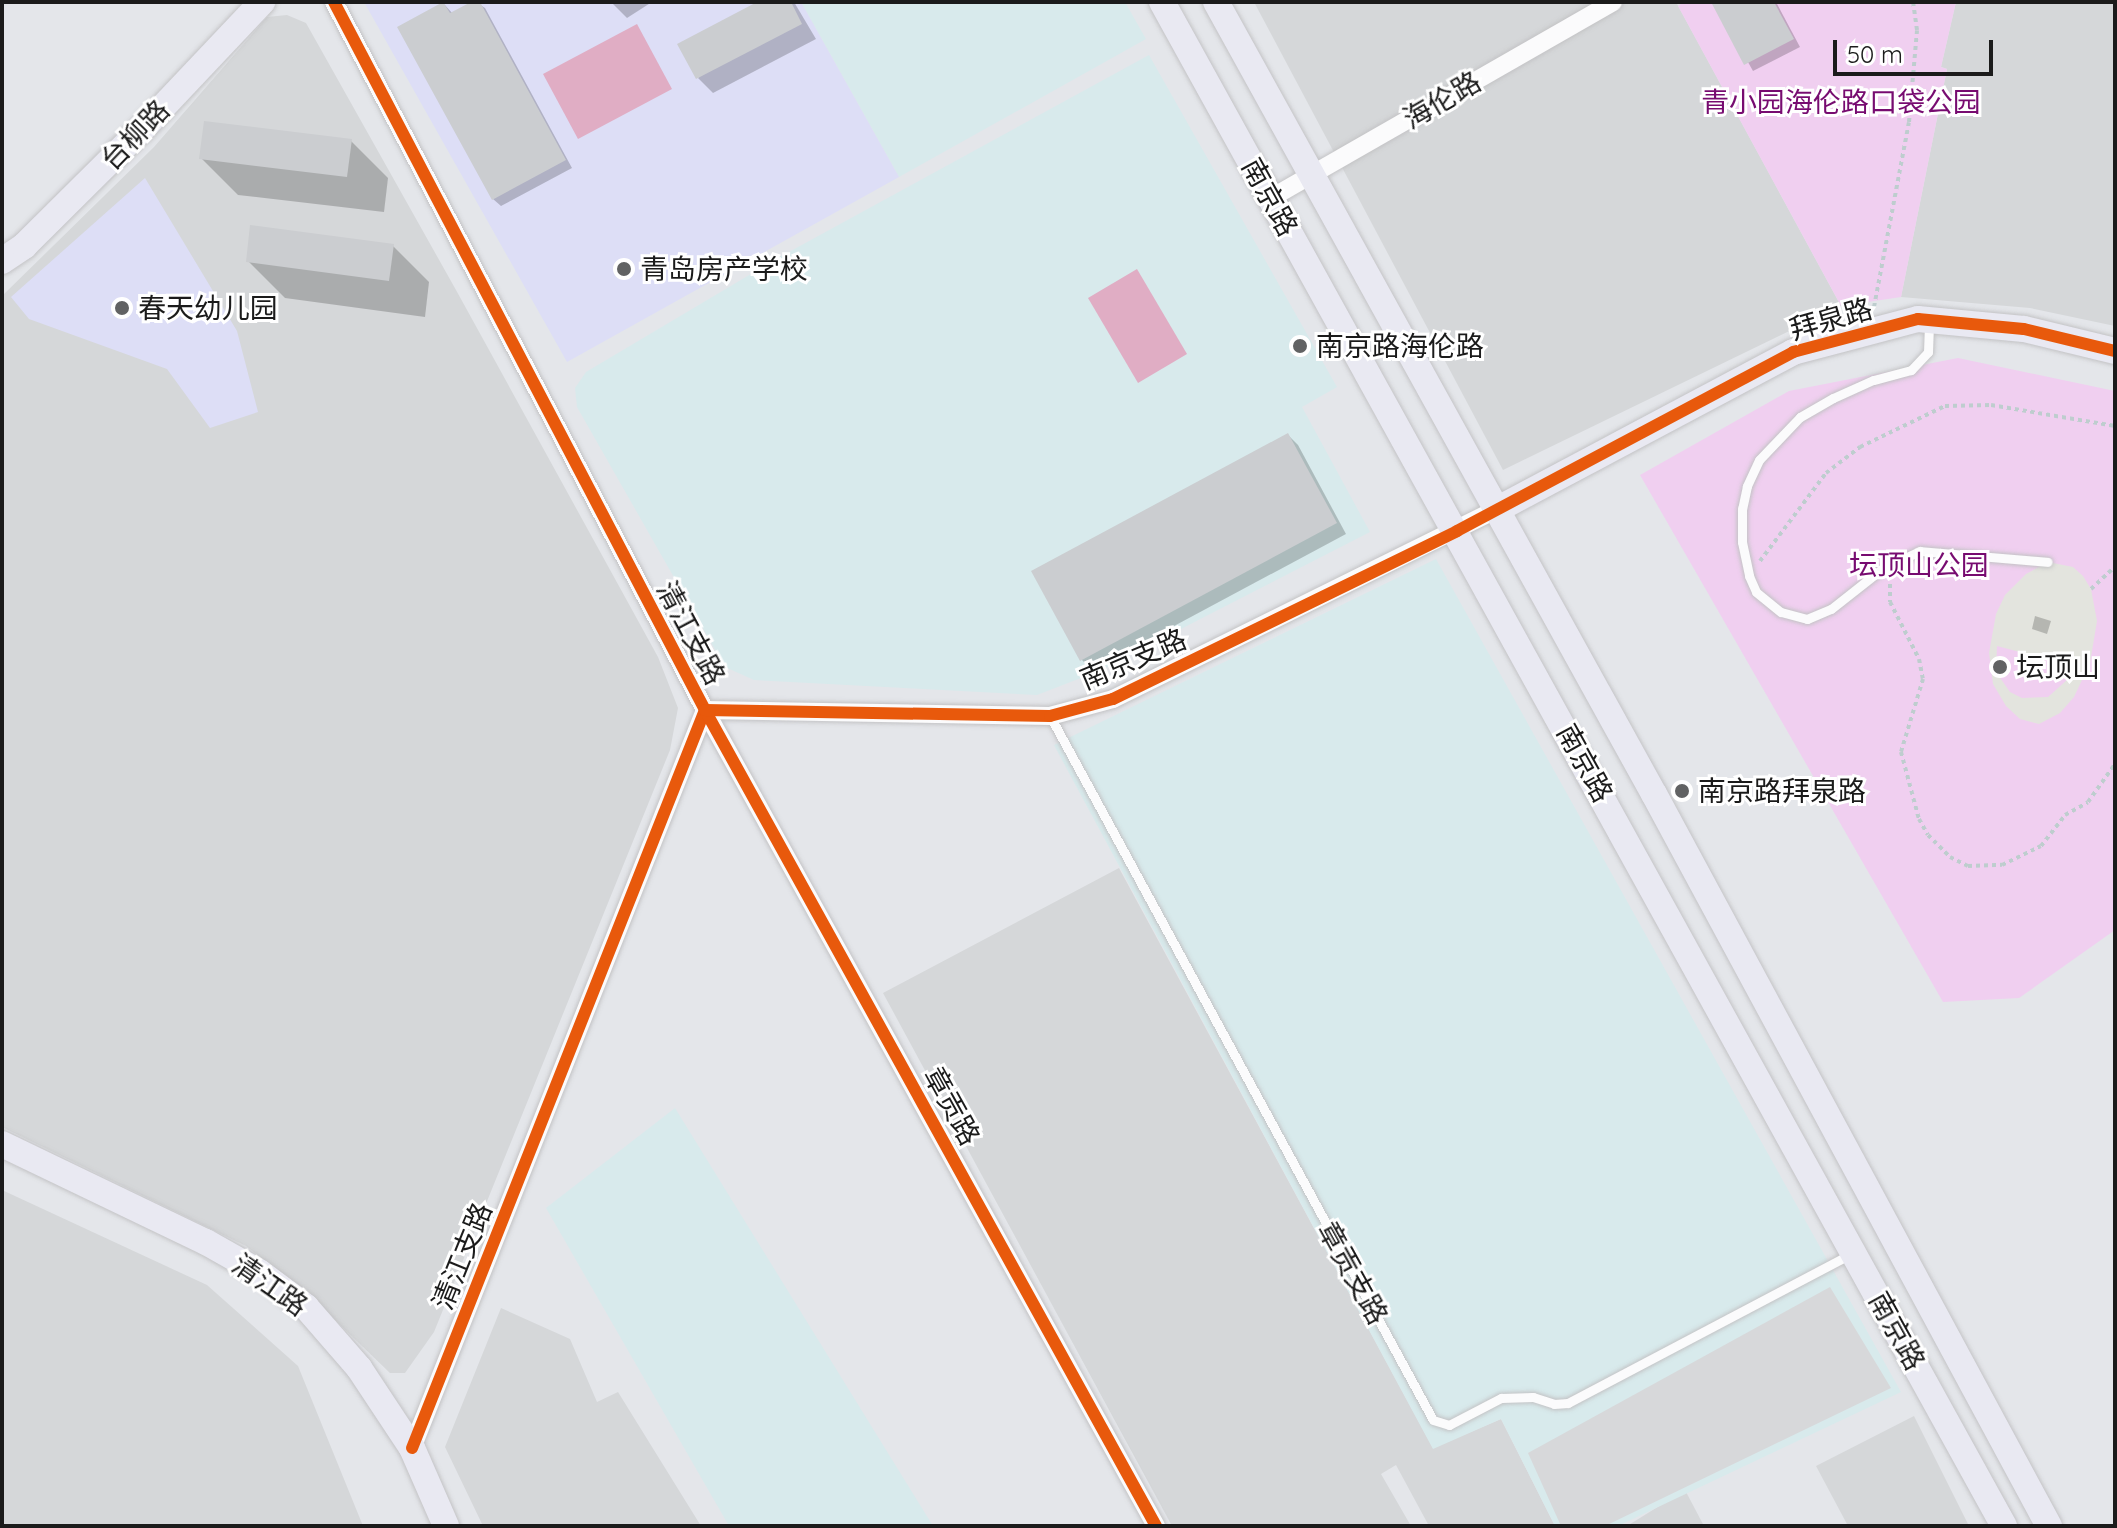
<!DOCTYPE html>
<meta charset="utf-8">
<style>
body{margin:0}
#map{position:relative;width:2117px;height:1528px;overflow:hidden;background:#e4e6ea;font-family:Quicksand,"Noto Sans SC",sans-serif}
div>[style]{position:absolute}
.residential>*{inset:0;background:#d5d7d9}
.commercial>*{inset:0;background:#d8eaec}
.education>*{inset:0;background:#dddef6}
.park>*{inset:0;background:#f0cff0}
.pitch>*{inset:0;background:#e0adc4}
.parking>*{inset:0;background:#d7d8da}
.plaza>*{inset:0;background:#e3e4de}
.shadow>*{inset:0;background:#0003}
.building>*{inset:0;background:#cbcdd0}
.path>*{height:4px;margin-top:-2px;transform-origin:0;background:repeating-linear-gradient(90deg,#becdce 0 4px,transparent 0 8px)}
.roads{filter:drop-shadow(0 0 2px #c3c3c5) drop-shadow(0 0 2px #c3c3c5)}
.lane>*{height:9px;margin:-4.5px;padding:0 4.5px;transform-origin:4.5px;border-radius:4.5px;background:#fbfbfc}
.street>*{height:18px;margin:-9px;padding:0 9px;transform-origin:9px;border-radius:9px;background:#fbfbfc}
.secondary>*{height:26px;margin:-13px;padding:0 13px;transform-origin:13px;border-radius:13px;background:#e9e9f2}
.cycleway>*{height:12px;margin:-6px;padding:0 6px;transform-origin:6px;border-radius:6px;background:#e8590c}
.dots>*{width:22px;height:22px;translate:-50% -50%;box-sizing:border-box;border:4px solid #fff;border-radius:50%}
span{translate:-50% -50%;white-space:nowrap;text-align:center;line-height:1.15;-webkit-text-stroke:6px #fff;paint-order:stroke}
.street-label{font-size:28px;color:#1b1b1b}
.park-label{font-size:28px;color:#770b70}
.poi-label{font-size:28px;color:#1b1b1b}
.left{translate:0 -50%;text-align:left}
.frame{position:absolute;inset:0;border:4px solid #1b1b1b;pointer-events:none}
.scale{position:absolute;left:1833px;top:40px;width:160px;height:36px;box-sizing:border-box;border:4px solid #1b1b1b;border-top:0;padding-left:10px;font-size:24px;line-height:28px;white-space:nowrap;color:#1b1b1b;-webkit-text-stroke:6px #fff;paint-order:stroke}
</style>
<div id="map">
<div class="residential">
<div style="clip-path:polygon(1254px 2px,1676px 2px,1841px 306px,1503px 470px)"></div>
<div style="clip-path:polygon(1956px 2px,2115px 2px,2115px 326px,2030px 308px,1901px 297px,1947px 69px,1941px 67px)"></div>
<div style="clip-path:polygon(287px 15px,306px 23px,456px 290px,658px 657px,678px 708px,670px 750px,434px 1332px,405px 1373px,390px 1373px,306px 1292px,246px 1246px,2px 1127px,2px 296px,154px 147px,267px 17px)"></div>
<div style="clip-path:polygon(1119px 868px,1433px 1448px,1501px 1419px,1555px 1526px,1429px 1526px,1396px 1465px,1381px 1474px,1411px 1526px,1172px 1526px,883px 993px)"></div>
<div style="clip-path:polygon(2px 1190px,207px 1285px,298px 1366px,363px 1526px,2px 1526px)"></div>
<div style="clip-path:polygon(501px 1308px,570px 1339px,597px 1402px,618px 1392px,701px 1526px,483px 1526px,445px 1447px)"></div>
<div style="clip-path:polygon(1914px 1416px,1969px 1526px,1848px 1526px,1816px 1466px)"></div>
<div style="clip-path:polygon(1685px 1490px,1704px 1526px,1627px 1526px)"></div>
</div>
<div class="commercial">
<div style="clip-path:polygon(801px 2px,1125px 2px,1146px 39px,899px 177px)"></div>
<div style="clip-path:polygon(1149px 55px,1337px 387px,1302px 407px,1370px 532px,1099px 671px,1037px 695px,754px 680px,725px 667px,577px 407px,575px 388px,586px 372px,778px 258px)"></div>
<div style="clip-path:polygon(1436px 559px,1901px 1392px,1618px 1526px,1555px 1526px,1501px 1419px,1433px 1449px,1054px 745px)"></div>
<div style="clip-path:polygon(675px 1108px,933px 1526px,729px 1526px,546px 1208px)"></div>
</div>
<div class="education">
<div style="clip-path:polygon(364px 2px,801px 2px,899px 177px,567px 362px)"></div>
<div style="clip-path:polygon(145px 178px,237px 331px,258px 412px,210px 428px,167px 369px,29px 319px,11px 297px)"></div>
</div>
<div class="park">
<div style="clip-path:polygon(1684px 2px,1956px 2px,1941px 67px,1947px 69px,1901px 297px,1841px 306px,1678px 6px)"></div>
<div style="clip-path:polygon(1958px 358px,2115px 391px,2115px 930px,2019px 998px,1943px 1002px,1640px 475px,1789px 391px)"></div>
</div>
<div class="pitch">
<div style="clip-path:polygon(637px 24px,672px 89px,578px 139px,543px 74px)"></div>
<div style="clip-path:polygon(1137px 269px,1187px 354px,1138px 383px,1088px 298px)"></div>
</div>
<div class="parking">
<div style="clip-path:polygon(1830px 1287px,1891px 1388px,1605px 1526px,1561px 1526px,1528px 1453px)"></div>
</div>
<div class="plaza">
<div style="clip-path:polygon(evenodd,2048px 562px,2073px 567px,2083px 576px,2091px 589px,2097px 621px,2090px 663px,2074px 697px,2060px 713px,2039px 724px,2020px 719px,2006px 706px,1993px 684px,1989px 653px,1996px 614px,2005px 595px,2026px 574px,2048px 562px,1997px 646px,2072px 666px,2068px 679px,2048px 697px,2022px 698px,2010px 692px,1996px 672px,1997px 646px)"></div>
</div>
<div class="shadow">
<div style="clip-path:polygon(476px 2px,485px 8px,572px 168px,501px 206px,493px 199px,444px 4px,453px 14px)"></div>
<div style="clip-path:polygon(652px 2px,627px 18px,611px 2px)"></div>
<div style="clip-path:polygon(762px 2px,794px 2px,816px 39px,713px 93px,698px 78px)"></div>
<div style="clip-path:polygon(1714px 2px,1776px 2px,1800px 47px,1753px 71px)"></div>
<div style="clip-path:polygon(351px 141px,388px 178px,384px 212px,238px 195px,201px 158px)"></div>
<div style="clip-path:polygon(393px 246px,429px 282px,425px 317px,285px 298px,248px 261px)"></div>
<div style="clip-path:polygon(1288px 435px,1298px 445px,1346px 534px,1092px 670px,1082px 660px,1034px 572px)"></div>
<div style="clip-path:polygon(2035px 616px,2051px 621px,2047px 634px,2032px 629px)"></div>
</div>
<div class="building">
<div style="clip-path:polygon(443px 2px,450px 13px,471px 2px,480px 2px,566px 160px,492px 200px,397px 27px)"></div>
<div style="clip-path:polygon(757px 2px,791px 2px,802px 24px,696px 79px,677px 44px)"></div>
<div style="clip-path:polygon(1711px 2px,1774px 2px,1794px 39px,1744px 65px)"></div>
<div style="clip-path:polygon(204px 121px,352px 139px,347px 177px,199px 159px)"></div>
<div style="clip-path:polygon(250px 225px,394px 244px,389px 281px,246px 262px)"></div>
<div style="clip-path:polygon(1288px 433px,1337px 523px,1080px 661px,1031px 571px)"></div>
</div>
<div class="path">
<div style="left:1874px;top:307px;width:188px;rotate:-79.3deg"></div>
<div style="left:1909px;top:122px;width:92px;rotate:-85deg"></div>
<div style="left:1917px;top:30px;width:28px;rotate:-98deg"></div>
<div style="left:1760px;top:561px;width:110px;rotate:-53.1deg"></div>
<div style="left:1826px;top:473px;width:43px;rotate:-37.4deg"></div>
<div style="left:1860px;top:447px;width:94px;rotate:-25.8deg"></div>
<div style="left:1945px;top:406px;width:46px;rotate:-1.2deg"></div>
<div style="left:1991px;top:405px;width:126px;rotate:9.6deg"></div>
<div style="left:1890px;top:584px;width:18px;rotate:90deg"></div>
<div style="left:1890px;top:602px;width:64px;rotate:63deg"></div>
<div style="left:1919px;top:659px;width:20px;rotate:79deg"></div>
<div style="left:1923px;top:679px;width:76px;rotate:106.8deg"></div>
<div style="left:1901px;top:752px;width:69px;rotate:75deg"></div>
<div style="left:1919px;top:819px;width:18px;rotate:61deg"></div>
<div style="left:1928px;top:835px;width:31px;rotate:45deg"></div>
<div style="left:1950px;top:857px;width:20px;rotate:27deg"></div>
<div style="left:1968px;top:866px;width:34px;rotate:-2deg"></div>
<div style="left:2002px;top:865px;width:43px;rotate:-26deg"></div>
<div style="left:2041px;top:846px;width:39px;rotate:-52deg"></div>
<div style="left:2065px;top:815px;width:26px;rotate:-29deg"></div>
<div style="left:2088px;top:802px;width:47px;rotate:-54.6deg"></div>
<div style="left:2091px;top:589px;width:33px;rotate:-43deg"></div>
</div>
<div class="roads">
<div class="lane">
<div style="left:1929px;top:324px;width:28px;rotate:92deg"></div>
<div style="left:1928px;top:352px;width:25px;rotate:133deg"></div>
<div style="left:1911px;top:370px;width:39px;rotate:165deg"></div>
<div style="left:1873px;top:380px;width:44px;rotate:155.8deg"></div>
<div style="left:1833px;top:398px;width:38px;rotate:150deg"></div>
<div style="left:1800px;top:417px;width:59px;rotate:133.6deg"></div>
<div style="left:1759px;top:460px;width:29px;rotate:115deg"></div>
<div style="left:1747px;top:486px;width:24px;rotate:102deg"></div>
<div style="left:1742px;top:509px;width:33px;rotate:90deg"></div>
<div style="left:1742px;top:542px;width:35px;rotate:78deg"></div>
<div style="left:1749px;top:576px;width:17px;rotate:66deg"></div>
<div style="left:1756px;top:592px;width:32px;rotate:39deg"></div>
<div style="left:1781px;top:612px;width:27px;rotate:15deg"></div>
<div style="left:1807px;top:619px;width:26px;rotate:-23deg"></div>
<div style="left:1831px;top:609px;width:66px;rotate:-38.3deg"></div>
<div style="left:1883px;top:568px;width:41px;rotate:-24.7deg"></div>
<div style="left:1920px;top:551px;width:128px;rotate:4.9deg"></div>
<div style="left:1050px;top:716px;width:801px;rotate:61.45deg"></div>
<div style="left:1433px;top:1420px;width:17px;rotate:17deg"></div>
<div style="left:1449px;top:1425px;width:59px;rotate:-27.4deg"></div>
<div style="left:1501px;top:1398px;width:32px;rotate:-2deg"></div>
<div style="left:1533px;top:1397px;width:22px;rotate:18deg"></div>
<div style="left:1554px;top:1404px;width:14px;rotate:-4deg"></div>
<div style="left:1568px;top:1403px;width:320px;rotate:-27.8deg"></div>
</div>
<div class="street">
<div style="left:334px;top:2px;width:799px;rotate:62.34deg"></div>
<div style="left:705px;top:710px;width:794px;rotate:111.65deg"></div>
<div style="left:1271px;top:198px;width:394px;rotate:-29.8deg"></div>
<div style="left:1156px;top:1526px;width:932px;rotate:-118.93deg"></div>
<div style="left:705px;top:710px;width:345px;rotate:1deg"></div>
<div style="left:1050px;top:716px;width:65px;rotate:-15.1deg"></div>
<div style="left:1113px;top:699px;width:429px;rotate:-26.3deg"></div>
</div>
<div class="secondary">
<div style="left:1162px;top:2px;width:1741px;rotate:61.08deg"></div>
<div style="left:1216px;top:2px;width:905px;rotate:61.06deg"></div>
<div style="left:1654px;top:794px;width:832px;rotate:61.65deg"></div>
<div style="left:2px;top:261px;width:27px;rotate:-34deg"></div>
<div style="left:24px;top:246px;width:166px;rotate:-44.8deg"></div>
<div style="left:142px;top:129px;width:175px;rotate:-46.6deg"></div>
<div style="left:1498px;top:509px;width:334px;rotate:-28deg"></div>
<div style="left:1793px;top:352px;width:129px;rotate:-14.8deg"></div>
<div style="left:1918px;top:319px;width:106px;rotate:5.4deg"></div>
<div style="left:2024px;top:329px;width:94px;rotate:13.6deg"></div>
<div style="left:2px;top:1144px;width:226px;rotate:25.7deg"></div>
<div style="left:206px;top:1242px;width:61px;rotate:29.5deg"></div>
<div style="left:259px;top:1272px;width:59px;rotate:36.7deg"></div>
<div style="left:306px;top:1307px;width:81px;rotate:49deg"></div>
<div style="left:359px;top:1368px;width:96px;rotate:56.5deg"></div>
<div style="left:412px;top:1448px;width:85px;rotate:66.4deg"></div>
</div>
</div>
<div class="cycleway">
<div style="left:334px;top:2px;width:799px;rotate:62.34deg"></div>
<div style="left:705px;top:710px;width:794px;rotate:111.65deg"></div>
<div style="left:1156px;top:1526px;width:932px;rotate:-118.93deg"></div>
<div style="left:705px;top:710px;width:345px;rotate:1deg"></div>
<div style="left:1050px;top:716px;width:65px;rotate:-15.1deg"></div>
<div style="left:1113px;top:699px;width:383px;rotate:-26deg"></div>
<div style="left:1457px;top:531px;width:381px;rotate:-28deg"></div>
<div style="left:1793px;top:352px;width:129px;rotate:-14.8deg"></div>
<div style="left:1918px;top:319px;width:106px;rotate:5.4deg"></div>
<div style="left:2024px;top:329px;width:94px;rotate:13.6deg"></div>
</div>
<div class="dots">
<div style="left:624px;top:269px;background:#616263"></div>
<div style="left:122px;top:308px;background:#616263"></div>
<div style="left:1300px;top:346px;background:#616263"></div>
<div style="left:2000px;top:667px;background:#616263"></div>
<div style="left:1682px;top:791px;background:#616263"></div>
</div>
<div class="street-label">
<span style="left:1442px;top:100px;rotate:-30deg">海伦路</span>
<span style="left:135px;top:135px;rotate:-46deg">台柳路</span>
<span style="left:1270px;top:197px;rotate:61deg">南京路</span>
<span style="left:1831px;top:319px;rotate:-16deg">拜泉路</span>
<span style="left:691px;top:633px;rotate:62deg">清江支路</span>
<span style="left:1133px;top:659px;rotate:-23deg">南京支路</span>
<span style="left:1585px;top:763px;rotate:61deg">南京路</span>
<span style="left:952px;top:1106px;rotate:61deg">章贡路</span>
<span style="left:462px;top:1256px;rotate:-68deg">清江支路</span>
<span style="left:1353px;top:1273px;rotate:61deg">章贡支路</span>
<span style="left:270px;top:1285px;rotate:35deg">清江路</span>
<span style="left:1897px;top:1331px;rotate:61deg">南京路</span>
</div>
<div class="park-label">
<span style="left:1841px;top:102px">青小园海伦路口袋公园</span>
<span style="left:1919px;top:565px">坛顶山公园</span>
</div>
<div class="poi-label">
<span class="left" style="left:640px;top:269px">青岛房产学校</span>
<span class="left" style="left:138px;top:308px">春天幼儿园</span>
<span class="left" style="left:1316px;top:346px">南京路海伦路</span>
<span class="left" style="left:2016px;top:667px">坛顶山</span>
<span class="left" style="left:1698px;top:791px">南京路拜泉路</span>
</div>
<div class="frame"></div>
<div class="scale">50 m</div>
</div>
